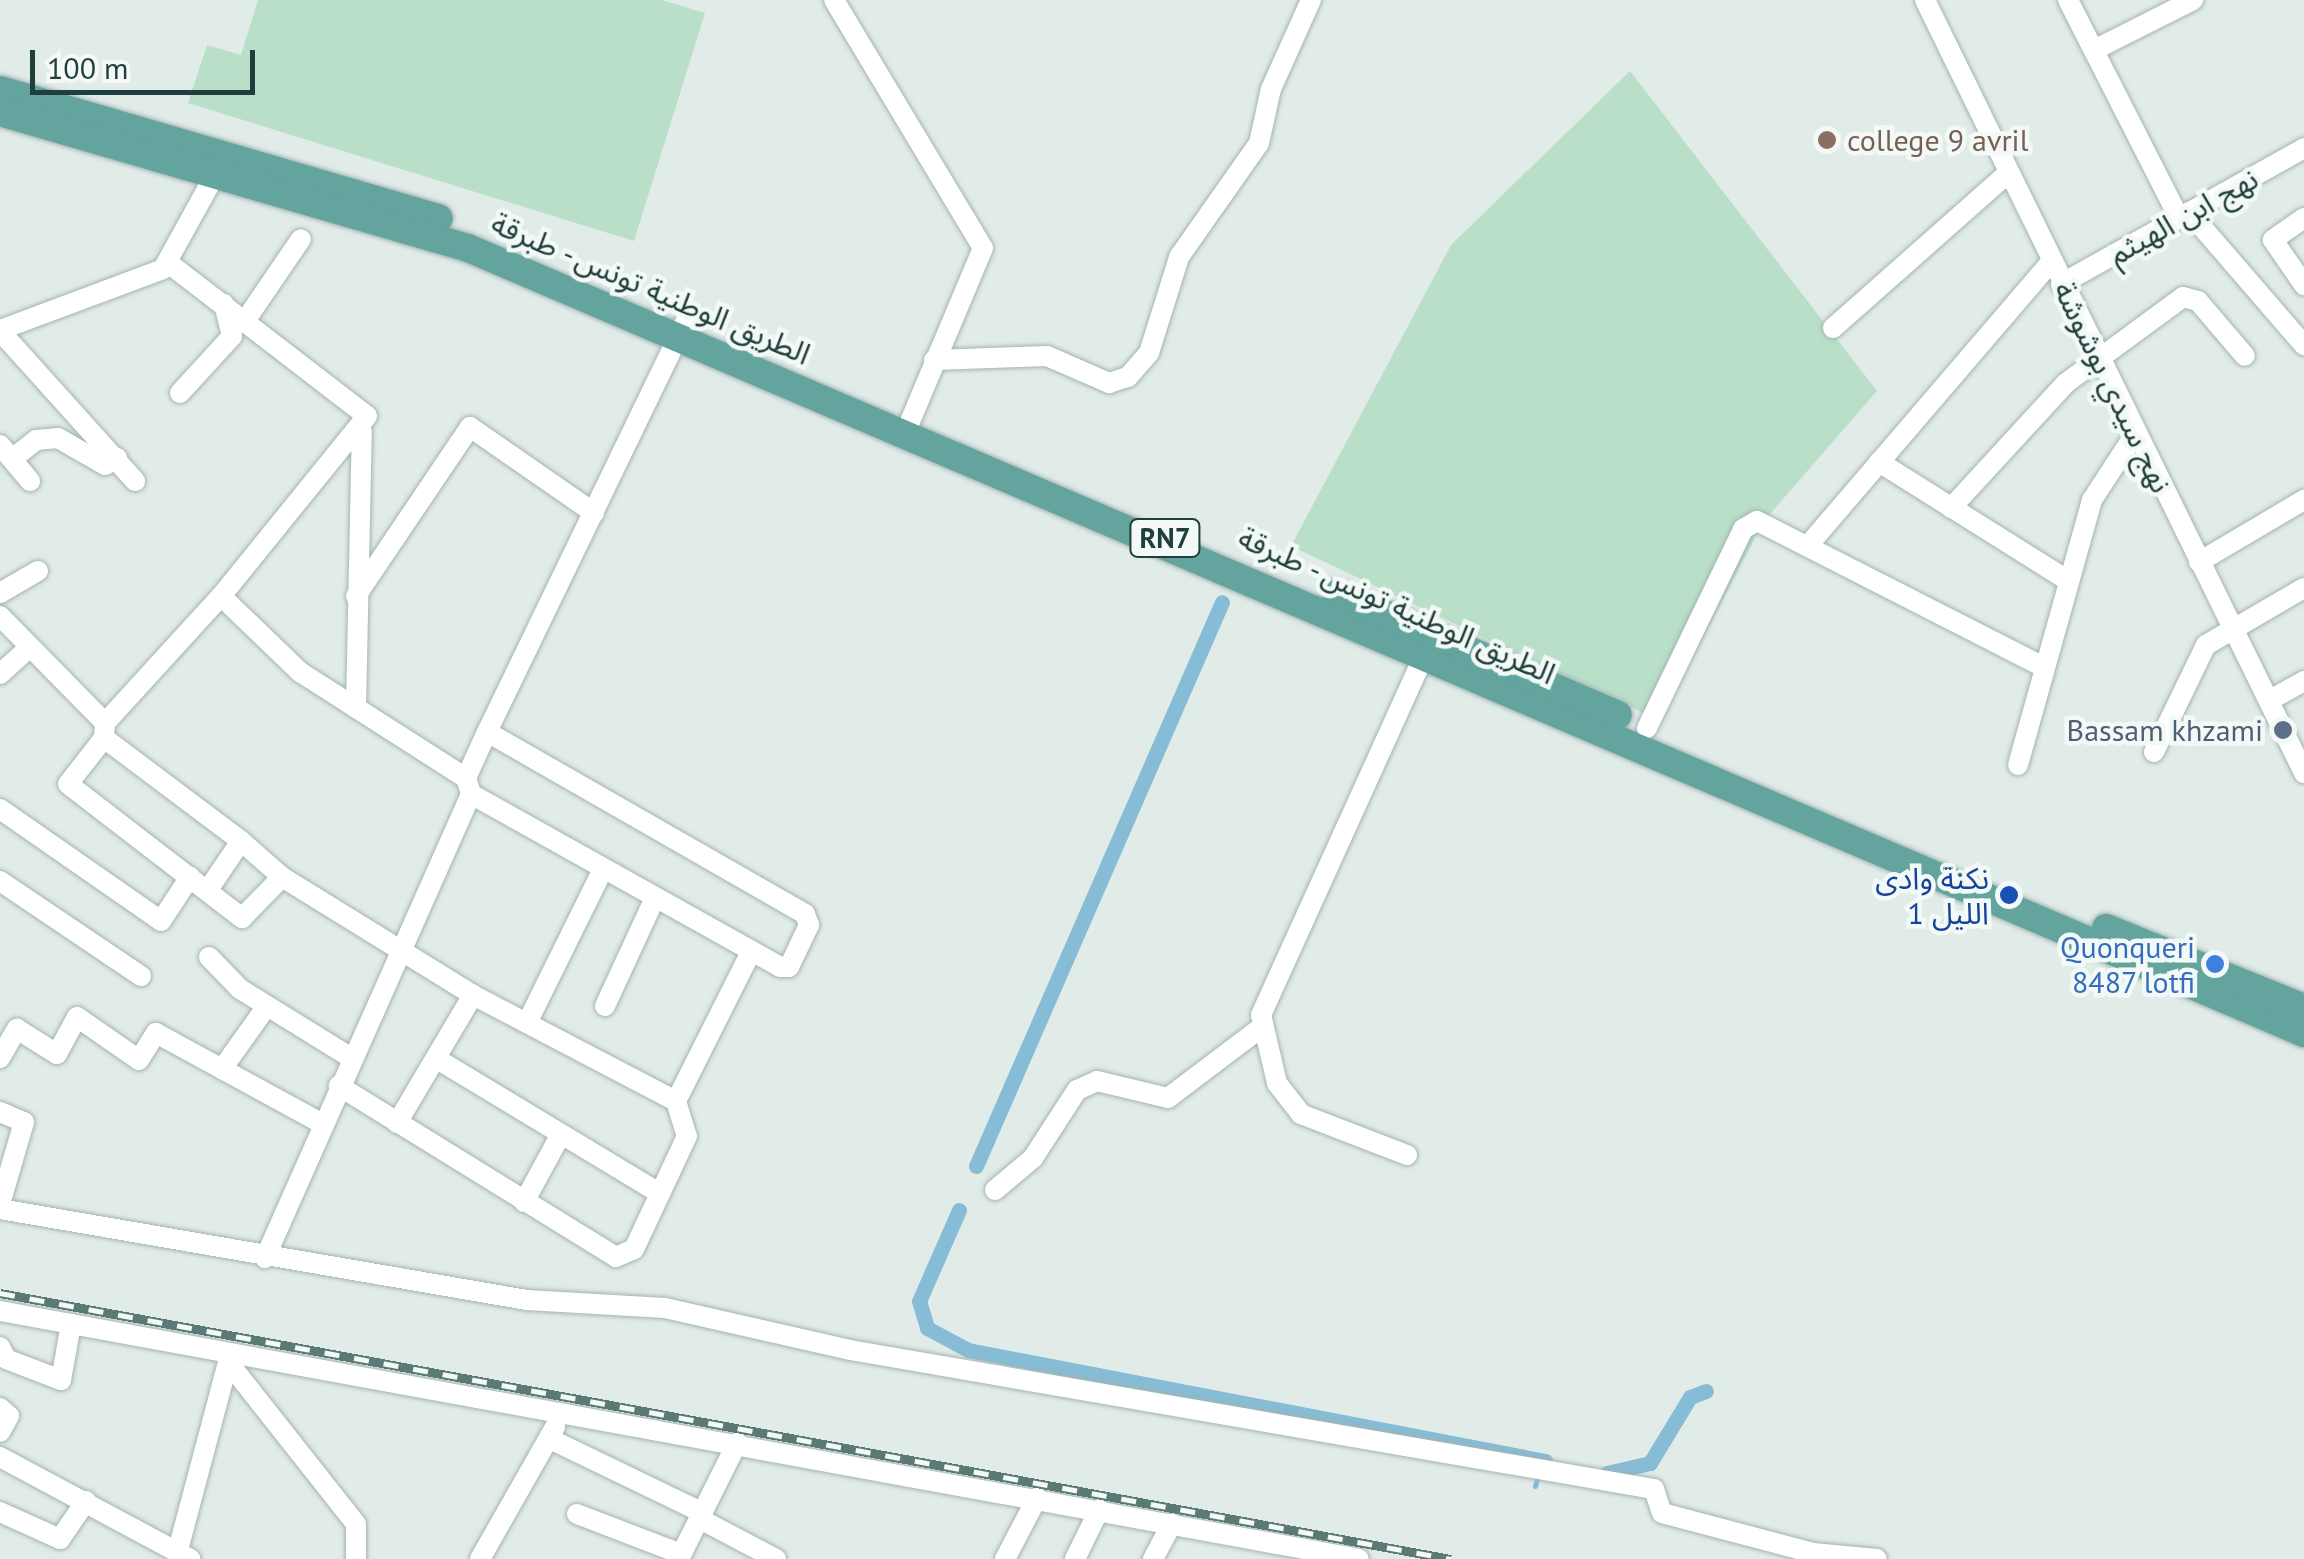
<!DOCTYPE html>
<meta charset="utf-8">
<style>
body{margin:0}
#map{position:relative;width:2304px;height:1559px;overflow:hidden;background:#e1ece9;font-family:"PT Sans","Noto Sans Arabic",sans-serif}
div>[style]{position:absolute}
.green>*{inset:0;background:#b9dfc9}
.stream>*{height:5px;margin:-2.5px;padding:0 2.5px;transform-origin:2.5px;border-radius:2.5px;background:#86bcd5}
.canal>*{height:15px;margin:-7.5px;padding:0 7.5px;transform-origin:7.5px;border-radius:7.5px;background:#86bcd5}
.roads{filter:drop-shadow(0 0 2px #a3b4b1) drop-shadow(0 0 2px #a3b4b1)}
.minor>*{height:20px;margin:-10px;padding:0 10px;transform-origin:10px;border-radius:10px;background:#fff}
.major>*{height:28px;margin:-14px;padding:0 14px;transform-origin:14px;border-radius:14px;background:#63a49e}
.rail>*{height:9px;margin-top:-4.5px;transform-origin:0;background:repeating-linear-gradient(90deg,#f2f9f6 0 15px,#5b7a76 0 30px);box-sizing:border-box;border-block:2px solid #5b7a76}
.dots>*{width:28px;height:28px;translate:-50% -50%;box-sizing:border-box;border:5px solid #f2f9f6;border-radius:50%}
span{translate:-50% -50%;white-space:nowrap;text-align:center;line-height:1.15;-webkit-text-stroke:9px #f2f9f6;paint-order:stroke}
.shield-label span{padding:2px 8px;background:#f2f9f6;border:2px solid;border-radius:8px;-webkit-text-stroke-width:0}
.shield-label{font-size:28px;color:#203e3b;font-weight:700}
.education-label{font-size:30px;color:#785e54}
.left{translate:0 -50%;text-align:left}
.street-label{font-size:30px;color:#203e3b}
.service-label{font-size:30px;color:#4e5e75}
.right{translate:-100% -50%;text-align:right}
.transit-label{font-size:30px;color:#164399}
.shop-label{font-size:30px;color:#366cbe}
.scale{position:absolute;left:30px;top:50px;width:225px;height:45px;box-sizing:border-box;border:5px solid #203e3b;border-top:0;padding-left:12px;font-size:30px;line-height:35px;white-space:nowrap;color:#203e3b;-webkit-text-stroke:8px #f2f9f6;paint-order:stroke}
</style>
<div id="map">
<div class="green">
<div style="clip-path:polygon(258px 0,662px 0,705px 13px,634px 241px,188px 103px,207px 45px,241px 55px)"></div>
<div style="clip-path:polygon(1630px 71px,1877px 391px,1763px 522px,1660px 721px,1291px 546px,1451px 245px)"></div>
</div>
<div class="stream">
<div style="left:1535px;top:1486px;width:14px;rotate:-73deg"></div>
</div>
<div class="canal">
<div style="left:976px;top:1166px;width:615px;rotate:-66.43deg"></div>
<div style="left:959px;top:1210px;width:99px;rotate:113.7deg"></div>
<div style="left:919px;top:1301px;width:28px;rotate:73deg"></div>
<div style="left:927px;top:1328px;width:47px;rotate:28.2deg"></div>
<div style="left:968px;top:1350px;width:588px;rotate:10.89deg"></div>
<div style="left:1607px;top:1473px;width:44px;rotate:-13.1deg"></div>
<div style="left:1650px;top:1463px;width:77px;rotate:-58.8deg"></div>
<div style="left:1690px;top:1397px;width:17px;rotate:-21deg"></div>
</div>
<div class="roads">
<div class="minor">
<div style="left:834px;top:0;width:289px;rotate:59deg"></div>
<div style="left:983px;top:248px;width:199px;rotate:112.8deg"></div>
<div style="left:1925px;top:0;width:861px;rotate:63.88deg"></div>
<div style="left:2068px;top:0;width:245px;rotate:63deg"></div>
<div style="left:2094px;top:50px;width:111px;rotate:-26.8deg"></div>
<div style="left:2189px;top:212px;width:176px;rotate:49.2deg"></div>
<div style="left:2304px;top:218px;width:38px;rotate:145deg"></div>
<div style="left:2273px;top:240px;width:55px;rotate:55.4deg"></div>
<div style="left:167px;top:262px;width:252px;rotate:37.6deg"></div>
<div style="left:367px;top:416px;width:232px;rotate:129deg"></div>
<div style="left:221px;top:596px;width:110px;rotate:43.9deg"></div>
<div style="left:300px;top:672px;width:197px;rotate:32.6deg"></div>
<div style="left:2061px;top:284px;width:278px;rotate:-29.2deg"></div>
<div style="left:245px;top:321px;width:99px;rotate:-55.7deg"></div>
<div style="left:1833px;top:328px;width:232px;rotate:-41.5deg"></div>
<div style="left:0;top:330px;width:174px;rotate:-20.5deg"></div>
<div style="left:163px;top:269px;width:110px;rotate:-61.1deg"></div>
<div style="left:0;top:331px;width:202px;rotate:48deg"></div>
<div style="left:934px;top:360px;width:113px;rotate:-2deg"></div>
<div style="left:1047px;top:356px;width:68px;rotate:23.5deg"></div>
<div style="left:1109px;top:383px;width:20px;rotate:-18deg"></div>
<div style="left:1128px;top:377px;width:32px;rotate:-49deg"></div>
<div style="left:1149px;top:353px;width:101px;rotate:-72.6deg"></div>
<div style="left:1179px;top:257px;width:139px;rotate:-54.9deg"></div>
<div style="left:1259px;top:143px;width:55px;rotate:-77.5deg"></div>
<div style="left:1271px;top:89px;width:98px;rotate:-65.8deg"></div>
<div style="left:180px;top:393px;width:77px;rotate:-47.6deg"></div>
<div style="left:232px;top:336px;width:33px;rotate:-104deg"></div>
<div style="left:0;top:445px;width:47px;rotate:50.2deg"></div>
<div style="left:12px;top:459px;width:31px;rotate:-38deg"></div>
<div style="left:36px;top:440px;width:22px;rotate:-5deg"></div>
<div style="left:58px;top:438px;width:54px;rotate:29.9deg"></div>
<div style="left:105px;top:465px;width:14px;rotate:-30deg"></div>
<div style="left:1879px;top:462px;width:222px;rotate:32.1deg"></div>
<div style="left:1951px;top:508px;width:170px;rotate:-47.4deg"></div>
<div style="left:2066px;top:383px;width:145px;rotate:-36.3deg"></div>
<div style="left:2183px;top:297px;width:16px;rotate:15deg"></div>
<div style="left:2198px;top:301px;width:72px;rotate:49.5deg"></div>
<div style="left:1811px;top:542px;width:369px;rotate:-49.4deg"></div>
<div style="left:2199px;top:562px;width:122px;rotate:-30.6deg"></div>
<div style="left:0;top:593px;width:44px;rotate:-30.1deg"></div>
<div style="left:356px;top:596px;width:204px;rotate:-56deg"></div>
<div style="left:470px;top:427px;width:151px;rotate:34.7deg"></div>
<div style="left:0;top:616px;width:150px;rotate:45.5deg"></div>
<div style="left:105px;top:723px;width:15px;rotate:94deg"></div>
<div style="left:104px;top:738px;width:171px;rotate:36.9deg"></div>
<div style="left:241px;top:841px;width:59px;rotate:124deg"></div>
<div style="left:0;top:674px;width:39px;rotate:-42deg"></div>
<div style="left:2270px;top:700px;width:39px;rotate:-29deg"></div>
<div style="left:356px;top:708px;width:277px;rotate:-88.8deg"></div>
<div style="left:105px;top:723px;width:172px;rotate:-47.6deg"></div>
<div style="left:1647px;top:728px;width:221px;rotate:-64.2deg"></div>
<div style="left:1743px;top:529px;width:16px;rotate:-30deg"></div>
<div style="left:1757px;top:521px;width:321px;rotate:27deg"></div>
<div style="left:104px;top:738px;width:58px;rotate:128deg"></div>
<div style="left:68px;top:784px;width:220px;rotate:37.6deg"></div>
<div style="left:242px;top:918px;width:57px;rotate:-45.7deg"></div>
<div style="left:282px;top:877px;width:225px;rotate:31.7deg"></div>
<div style="left:473px;top:995px;width:229px;rotate:27.6deg"></div>
<div style="left:676px;top:1101px;width:37px;rotate:73deg"></div>
<div style="left:687px;top:1136px;width:125px;rotate:115.1deg"></div>
<div style="left:634px;top:1249px;width:20px;rotate:156deg"></div>
<div style="left:616px;top:1257px;width:326px;rotate:-148.3deg"></div>
<div style="left:2154px;top:752px;width:119px;rotate:-64.1deg"></div>
<div style="left:2206px;top:645px;width:113px;rotate:-30.2deg"></div>
<div style="left:2018px;top:765px;width:275px;rotate:-74.4deg"></div>
<div style="left:2092px;top:500px;width:79px;rotate:-56.9deg"></div>
<div style="left:471px;top:794px;width:354px;rotate:29.2deg"></div>
<div style="left:780px;top:967px;width:9px"></div>
<div style="left:789px;top:967px;width:47px;rotate:-64.5deg"></div>
<div style="left:809px;top:925px;width:12px;rotate:-110deg"></div>
<div style="left:805px;top:914px;width:366px;rotate:-150.2deg"></div>
<div style="left:0;top:809px;width:196px;rotate:34.8deg"></div>
<div style="left:161px;top:921px;width:53px;rotate:-56.6deg"></div>
<div style="left:241px;top:841px;width:55px;rotate:41.3deg"></div>
<div style="left:0;top:881px;width:170px;rotate:34deg"></div>
<div style="left:209px;top:957px;width:45px;rotate:45.9deg"></div>
<div style="left:240px;top:989px;width:133px;rotate:31.8deg"></div>
<div style="left:605px;top:1006px;width:115px;rotate:-65.2deg"></div>
<div style="left:527px;top:1023px;width:169px;rotate:-63.7deg"></div>
<div style="left:0;top:1058px;width:34px;rotate:-60deg"></div>
<div style="left:17px;top:1029px;width:47px;rotate:32deg"></div>
<div style="left:57px;top:1054px;width:42px;rotate:-61.6deg"></div>
<div style="left:77px;top:1017px;width:75px;rotate:34.7deg"></div>
<div style="left:139px;top:1060px;width:32px;rotate:-58deg"></div>
<div style="left:156px;top:1033px;width:190px;rotate:28.6deg"></div>
<div style="left:437px;top:1059px;width:259px;rotate:31.1deg"></div>
<div style="left:222px;top:1069px;width:77px;rotate:-54.5deg"></div>
<div style="left:676px;top:1101px;width:167px;rotate:-63.3deg"></div>
<div style="left:0;top:1112px;width:26px;rotate:23deg"></div>
<div style="left:24px;top:1122px;width:85px;rotate:106.3deg"></div>
<div style="left:397px;top:1123px;width:149px;rotate:-59.3deg"></div>
<div style="left:1407px;top:1155px;width:114px;rotate:-158.9deg"></div>
<div style="left:1301px;top:1114px;width:39px;rotate:-128deg"></div>
<div style="left:1277px;top:1083px;width:70px;rotate:-103.2deg"></div>
<div style="left:1261px;top:1015px;width:397px;rotate:-65.6deg"></div>
<div style="left:995px;top:1190px;width:50px;rotate:-40.1deg"></div>
<div style="left:1033px;top:1158px;width:81px;rotate:-57.1deg"></div>
<div style="left:1077px;top:1090px;width:22px;rotate:-24deg"></div>
<div style="left:1097px;top:1081px;width:73px;rotate:13.5deg"></div>
<div style="left:1168px;top:1098px;width:118px;rotate:-37.1deg"></div>
<div style="left:524px;top:1202px;width:77px;rotate:-61.4deg"></div>
<div style="left:0;top:1209px;width:535px;rotate:9.8deg"></div>
<div style="left:527px;top:1300px;width:138px;rotate:3.3deg"></div>
<div style="left:665px;top:1308px;width:190px;rotate:12.8deg"></div>
<div style="left:850px;top:1350px;width:816px;rotate:9.81deg"></div>
<div style="left:1654px;top:1489px;width:25px;rotate:72deg"></div>
<div style="left:1662px;top:1513px;width:156px;rotate:14.8deg"></div>
<div style="left:1813px;top:1553px;width:64px;rotate:5.4deg"></div>
<div style="left:265px;top:1258px;width:508px;rotate:-66.06deg"></div>
<div style="left:471px;top:794px;width:17px;rotate:-107deg"></div>
<div style="left:466px;top:778px;width:51px;rotate:-65.5deg"></div>
<div style="left:487px;top:732px;width:462px;rotate:-64.2deg"></div>
<div style="left:0;top:1311px;width:1381px;rotate:10.34deg"></div>
<div style="left:0;top:1347px;width:13px;rotate:63deg"></div>
<div style="left:6px;top:1359px;width:59px;rotate:20.9deg"></div>
<div style="left:61px;top:1380px;width:57px;rotate:-79.9deg"></div>
<div style="left:228px;top:1362px;width:206px;rotate:51.7deg"></div>
<div style="left:356px;top:1524px;width:35px;rotate:90deg"></div>
<div style="left:0;top:1408px;width:12px;rotate:42deg"></div>
<div style="left:9px;top:1416px;width:18px;rotate:119deg"></div>
<div style="left:552px;top:1440px;width:168px;rotate:25.8deg"></div>
<div style="left:0;top:1457px;width:216px;rotate:28.2deg"></div>
<div style="left:0;top:1512px;width:66px;rotate:24.2deg"></div>
<div style="left:60px;top:1539px;width:46px;rotate:-55.6deg"></div>
<div style="left:577px;top:1514px;width:111px;rotate:21deg"></div>
<div style="left:700px;top:1519px;width:86px;rotate:27.8deg"></div>
<div style="left:178px;top:1550px;width:202px;rotate:-75.1deg"></div>
<div style="left:480px;top:1559px;width:152px;rotate:-60.4deg"></div>
<div style="left:679px;top:1559px;width:130px;rotate:-63.4deg"></div>
<div style="left:1005px;top:1559px;width:69px;rotate:-62.3deg"></div>
<div style="left:1075px;top:1559px;width:55px;rotate:-63.9deg"></div>
<div style="left:1153px;top:1559px;width:40px;rotate:-62deg"></div>
</div>
<div class="major">
<div style="left:0;top:90px;width:457px;rotate:16.3deg"></div>
<div style="left:0;top:112px;width:487px;rotate:16.2deg"></div>
<div style="left:468px;top:248px;width:1997px;rotate:23.15deg"></div>
<div style="left:1336px;top:593px;width:307px;rotate:23.4deg"></div>
<div style="left:2106px;top:928px;width:214px;rotate:22deg"></div>
</div>
</div>
<div class="rail">
<div style="left:0;top:1293px;width:1475px;rotate:10.39deg"></div>
</div>
<div class="dots">
<div style="left:1827px;top:140px;background:#8d6e63"></div>
<div style="left:2283px;top:730px;background:#5c6f8a"></div>
<div style="left:2009px;top:895px;background:#1a4fb4"></div>
<div style="left:2215px;top:964px;background:#3f7fe0"></div>
</div>
<div class="shield-label">
<span style="left:1165px;top:538px">RN7</span>
</div>
<div class="education-label">
<span class="left" style="left:1847px;top:140px">college 9 avril</span>
</div>
<div class="street-label">
<span style="left:2183px;top:216px;rotate:-29deg">نهج ابن الهيثم</span>
<span style="left:651px;top:288px;rotate:23deg">الطريق الوطنية تونس - طبرقة</span>
<span style="left:2113px;top:387px;rotate:64deg">نهج سيدي بوشوشة</span>
<span style="left:1397px;top:605px;rotate:24deg">الطريق الوطنية تونس - طبرقة</span>
</div>
<div class="service-label">
<span class="right" style="left:2263px;top:730px">Bassam khzami</span>
</div>
<div class="transit-label">
<span class="right" style="left:1989px;top:895px">نكنة وادى<br>الليل 1</span>
</div>
<div class="shop-label">
<span class="right" style="left:2195px;top:964px">Quonqueri<br>8487 lotfi</span>
</div>
<div class="scale">100 m</div>
</div>
